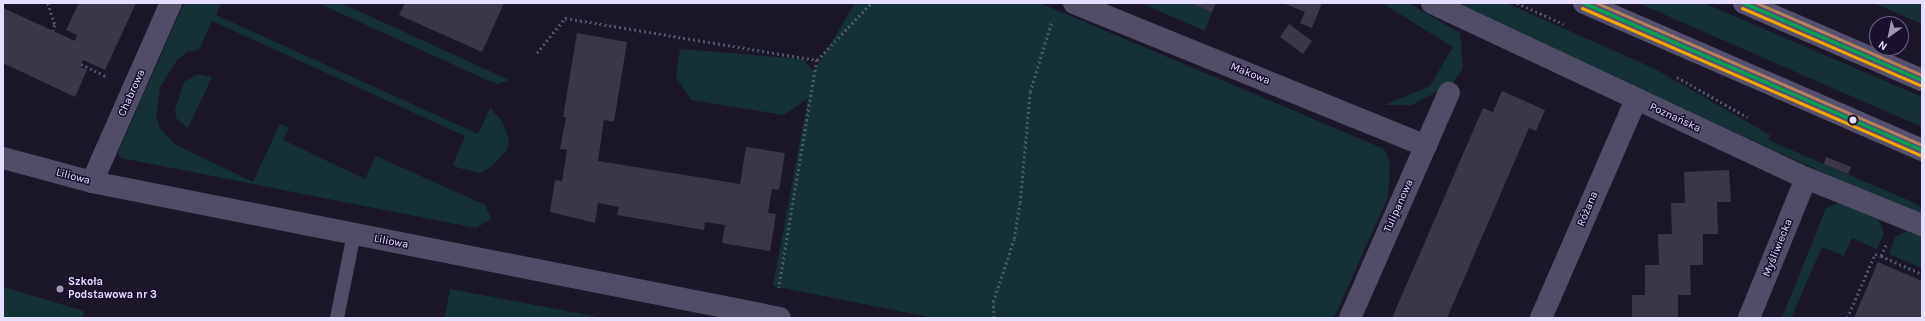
<!DOCTYPE html>
<meta charset="utf-8">
<style>
body{margin:0}
#map{position:relative;width:1925px;height:321px;overflow:hidden;background:#1c1728;font-family:Karla,sans-serif}
div>[style]{position:absolute}
.green>*{inset:0;background:#153136}
.building>*{inset:0;background:#3c3649}
.path>*{height:2.5px;margin-top:-1.25px;transform-origin:0;background:repeating-linear-gradient(90deg,#4c5869 0 2px,transparent 0 5px)}
.lane>*{height:14px;margin:-7px;padding:0 7px;transform-origin:7px;border-radius:7px;background:#514d67}
.street>*{height:22px;margin:-11px;padding:0 11px;transform-origin:11px;border-radius:11px;background:#514d67}
.secondary>*{height:22px;margin:-11px;padding:0 11px;transform-origin:11px;border-radius:11px;background:#55506e}
.bus-1>*{height:3px;margin:-1.5px;padding:0 1.5px;transform-origin:1.5px;border-radius:1.5px;background:#00a651}
.bus-2>*{height:3px;margin:-1.5px;padding:0 1.5px;transform-origin:1.5px;border-radius:1.5px;background:#f7a600}
.bus-3>*{height:3px;margin:-1.5px;padding:0 1.5px;transform-origin:1.5px;border-radius:1.5px;background:#b6815c}
.dots>*{width:11px;height:11px;translate:-50% -50%;box-sizing:border-box;border:2px solid #19112e;border-radius:50%}
span{translate:-50% -50%;white-space:nowrap;text-align:center;line-height:1.15;-webkit-text-stroke:3px #19112e;paint-order:stroke}
.street-label{font-size:11px;color:#e5deff}
.poi-label{font-size:11px;color:#e5deff;font-weight:700}
.left{translate:0 -50%;text-align:left}
.frame{position:absolute;inset:0;border:4px solid #e5deff;pointer-events:none}
.north{position:absolute;left:1869px;top:16px;width:40px;height:40px;box-sizing:border-box;background:#19112e;border:1px solid #6b6382;border-radius:50%;rotate:213deg;font-size:11px;font-weight:700;line-height:16px;text-align:center;color:#e5deff}
.north::after{content:'';display:block;margin:auto;width:14px;height:18px;background:#9f98b4;clip-path:polygon(50% 0,100% 100%,50% 72%,0 100%)}
</style>
<div id="map">
<div class="green">
<div style="clip-path:polygon(184px 3px,221px 3px,216px 15px,478px 134px,490px 108px,502px 121px,509px 140px,507px 150px,491px 167px,480px 173px,459px 168px,453px 165px,465px 136px,212px 21px,199px 50px,188px 51px,177px 60px,160px 87px,156px 116px,160px 128px,174px 144px,253px 182px,280px 124px,289px 128px,283px 140px,365px 179px,376px 156px,485px 205px,491px 219px,476px 228px,121px 158px,118px 152px)"></div>
<div style="clip-path:polygon(318px 3px,341px 3px,509px 80px,498px 84px,487px 80px)"></div>
<div style="clip-path:polygon(855px 3px,1040px 3px,1384px 149px,1390px 161px,1388px 197px,1334px 318px,934px 318px,773px 286px,808px 98px,784px 115px,691px 100px,676px 77px,680px 49px,803px 59px,814px 71px)"></div>
<div style="clip-path:polygon(1141px 3px,1191px 3px,1212px 12px,1205px 31px)"></div>
<div style="clip-path:polygon(1382px 3px,1408px 3px,1460px 33px,1463px 68px,1453px 83px,1412px 105px,1385px 105px,1430px 86px,1453px 47px)"></div>
<div style="clip-path:polygon(1453px 3px,1506px 3px,1653px 68px,1770px 135px,1768px 140px,1910px 201px,1922px 208px,1922px 218px)"></div>
<div style="clip-path:polygon(1638px 3px,1704px 3px,1922px 97px,1922px 127px)"></div>
<div style="clip-path:polygon(1873px 3px,1922px 3px,1922px 24px,1885px 8px)"></div>
<div style="clip-path:polygon(198px 74px,212px 77px,188px 128px,176px 118px,175px 110px,184px 82px)"></div>
<div style="clip-path:polygon(1838px 203px,1878px 219px,1884px 233px,1877px 249px,1852px 238px,1844px 256px,1822px 247px,1791px 318px,1782px 318px,1826px 208px)"></div>
<div style="clip-path:polygon(1906px 231px,1922px 237px,1922px 268px,1889px 254px,1895px 237px)"></div>
<div style="clip-path:polygon(3px 287px,84px 311px,82px 318px,3px 318px)"></div>
<div style="clip-path:polygon(450px 289px,604px 318px,452px 318px,445px 317px)"></div>
</div>
<div class="building">
<div style="clip-path:polygon(79px 3px,136px 3px,105px 70px,83px 60px,80px 67px,87px 70px,75px 97px,3px 63px,3px 8px,75px 41px,77px 35px,66px 30px)"></div>
<div style="clip-path:polygon(405px 3px,504px 3px,482px 52px,399px 15px)"></div>
<div style="clip-path:polygon(1191px 3px,1216px 3px,1212px 12px)"></div>
<div style="clip-path:polygon(1283px 3px,1322px 3px,1312px 28px,1300px 23px,1305px 12px)"></div>
<div style="clip-path:polygon(1289px 24px,1312px 41px,1303px 54px,1280px 37px)"></div>
<div style="clip-path:polygon(577px 33px,627px 42px,614px 122px,604px 120px,598px 161px,740px 184px,746px 147px,785px 153px,779px 190px,772px 189px,768px 213px,776px 214px,770px 251px,722px 243px,725px 225px,705px 222px,704px 230px,617px 215px,619px 207px,598px 203px,595px 223px,550px 212px,555px 180px,562px 181px,567px 150px,560px 149px,566px 117px,563px 117px)"></div>
<div style="clip-path:polygon(1502px 91px,1545px 110px,1536px 131px,1529px 128px,1447px 318px,1392px 318px,1483px 108px,1493px 112px)"></div>
<div style="clip-path:polygon(1826px 157px,1851px 167px,1848px 174px,1824px 164px)"></div>
<div style="clip-path:polygon(1729px 170px,1731px 202px,1717px 202px,1718px 234px,1703px 234px,1703px 265px,1690px 265px,1691px 295px,1678px 295px,1678px 318px,1632px 318px,1632px 295px,1645px 295px,1645px 265px,1659px 265px,1658px 234px,1672px 234px,1671px 203px,1685px 203px,1684px 172px)"></div>
<div style="clip-path:polygon(1878px 262px,1922px 281px,1922px 318px,1854px 318px)"></div>
</div>
<div class="path">
<div style="left:48px;top:3px;width:23px;rotate:72deg"></div>
<div style="left:55px;top:25px;width:6px;rotate:108deg"></div>
<div style="left:1517px;top:3px;width:51px;rotate:24.1deg"></div>
<div style="left:537px;top:53px;width:45px;rotate:-51.3deg"></div>
<div style="left:565px;top:18px;width:255px;rotate:9.5deg"></div>
<div style="left:817px;top:60px;width:231px;rotate:99.5deg"></div>
<div style="left:817px;top:60px;width:79px;rotate:-46.5deg"></div>
<div style="left:81px;top:64px;width:30px;rotate:26deg"></div>
<div style="left:1677px;top:77px;width:81px;rotate:29.7deg"></div>
<div style="left:1881px;top:256px;width:45px;rotate:23.7deg"></div>
<div style="left:994px;top:318px;width:16px;rotate:-94deg"></div>
<div style="left:993px;top:302px;width:66px;rotate:-71.6deg"></div>
<div style="left:1014px;top:239px;width:36px;rotate:-81deg"></div>
<div style="left:1020px;top:203px;width:111px;rotate:-84.9deg"></div>
<div style="left:1030px;top:92px;width:75px;rotate:-73deg"></div>
<div style="left:1847px;top:318px;width:70px;rotate:-66.4deg"></div>
<div style="left:1875px;top:254px;width:6px;rotate:18deg"></div>
<div style="left:1881px;top:256px;width:15px;rotate:-67deg"></div>
</div>
<div class="lane">
<div style="left:337px;top:318px;width:86px;rotate:-78.6deg"></div>
</div>
<div class="street">
<div style="left:1074px;top:3px;width:380px;rotate:22.1deg"></div>
<div style="left:1432px;top:3px;width:413px;rotate:25.1deg"></div>
<div style="left:1806px;top:178px;width:125px;rotate:22.1deg"></div>
<div style="left:3px;top:158px;width:92px;rotate:15.1deg"></div>
<div style="left:92px;top:182px;width:701px;rotate:11.18deg"></div>
<div style="left:92px;top:182px;width:196px;rotate:-66.2deg"></div>
<div style="left:1350px;top:318px;width:246px;rotate:-66.3deg"></div>
<div style="left:1541px;top:318px;width:238px;rotate:-66.5deg"></div>
<div style="left:1749px;top:318px;width:151px;rotate:-67.8deg"></div>
</div>
<div class="secondary">
<div style="left:1584px;top:3px;width:369px;rotate:23.5deg"></div>
<div style="left:1744px;top:3px;width:194px;rotate:23.4deg"></div>
</div>
<div class="bus-1">
<div style="left:1584px;top:3px;width:369px;rotate:23.5deg"></div>
<div style="left:1744px;top:3px;width:194px;rotate:23.4deg"></div>
</div>
<div class="bus-2">
<div style="left:1582px;top:8px;width:369px;rotate:23.5deg"></div>
<div style="left:1742px;top:8px;width:194px;rotate:23.4deg"></div>
</div>
<div class="bus-3">
<div style="left:1597px;top:3px;width:355px;rotate:23.6deg"></div>
<div style="left:1757px;top:3px;width:180px;rotate:23.6deg"></div>
</div>
<div class="dots">
<div style="left:1853px;top:120px;background:#e5deff"></div>
<div style="left:60px;top:289px;background:#9f98b4"></div>
</div>
<div class="street-label">
<span style="left:1250px;top:74px;rotate:22deg">Makowa</span>
<span style="left:132px;top:93px;rotate:-66deg">Chabrowa</span>
<span style="left:1675px;top:118px;rotate:25deg">Poznańska</span>
<span style="left:73px;top:177px;rotate:15deg">Liliowa</span>
<span style="left:1399px;top:206px;rotate:-66deg">Tulipanowa</span>
<span style="left:1588px;top:209px;rotate:-67deg">Różana</span>
<span style="left:391px;top:242px;rotate:11deg">Liliowa</span>
<span style="left:1778px;top:248px;rotate:-68deg">Myśliwiecka</span>
</div>
<div class="poi-label">
<span class="left" style="left:68px;top:289px">Szkoła<br>Podstawowa nr 3</span>
</div>
<div class="frame"></div>
<div class="north">N</div>
</div>
